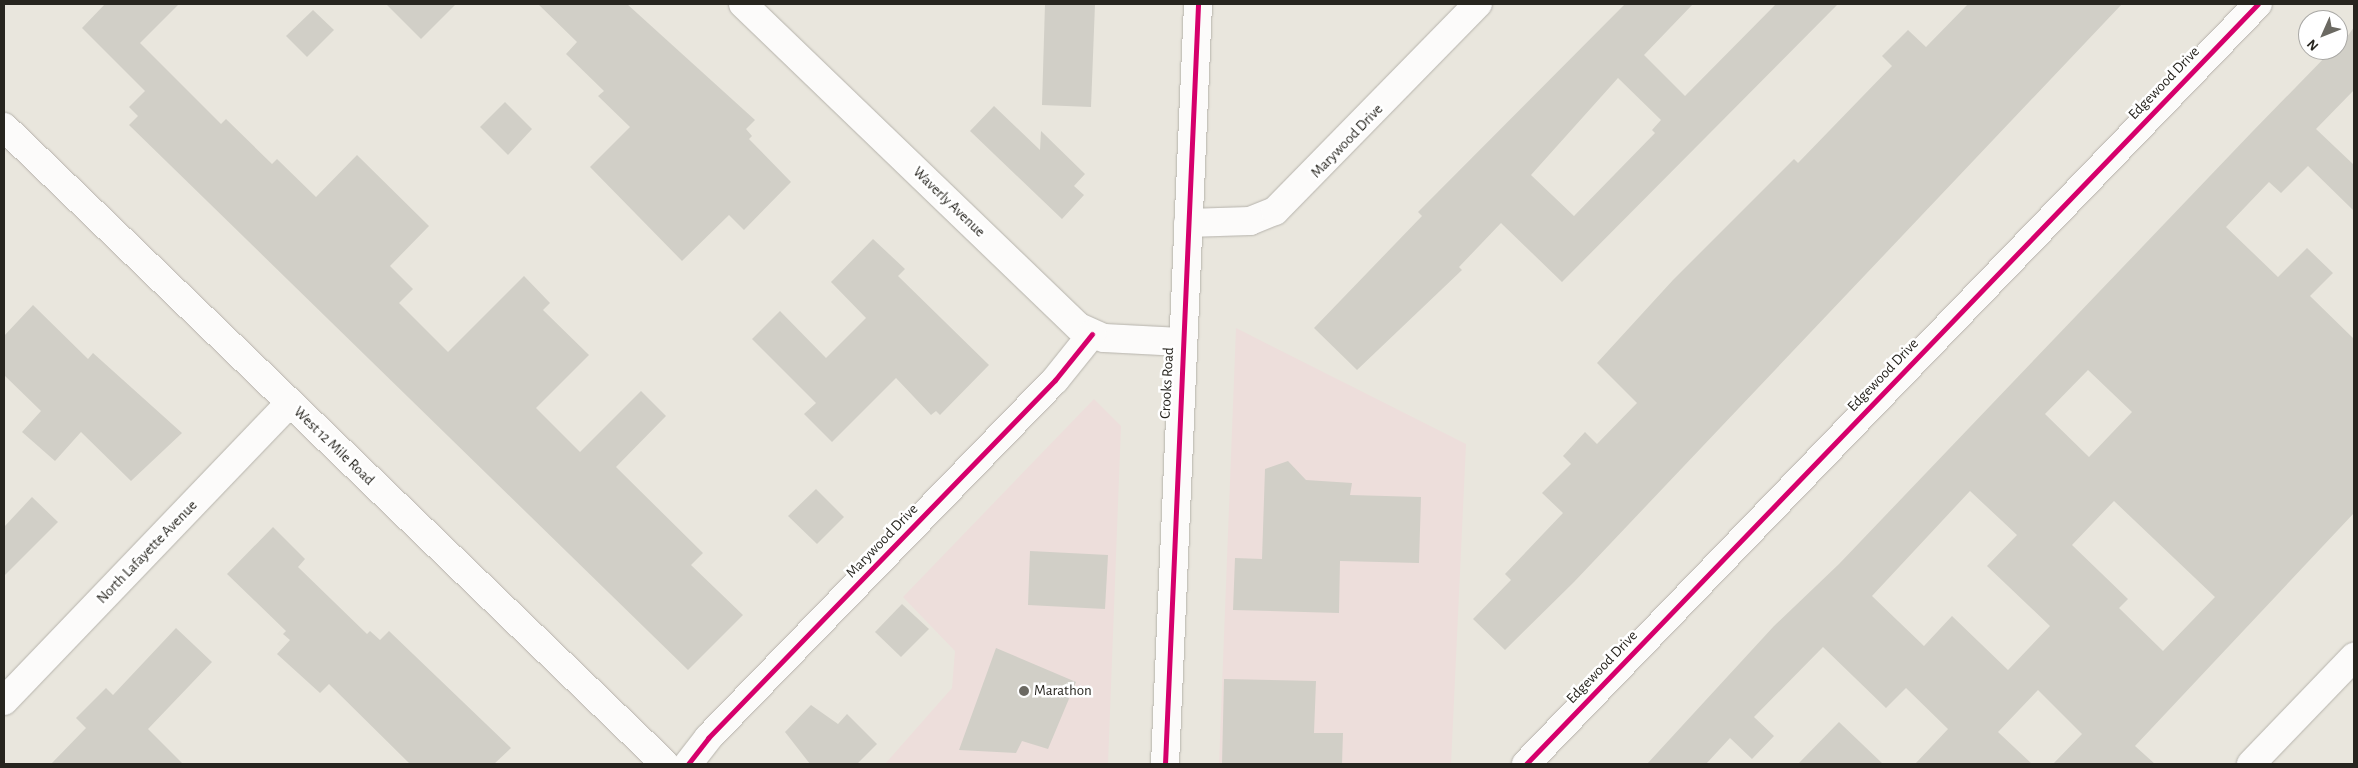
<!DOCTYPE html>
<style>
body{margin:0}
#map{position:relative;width:2358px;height:768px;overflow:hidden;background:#e9e6dd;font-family:"Alegreya Sans",sans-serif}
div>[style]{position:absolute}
.commercial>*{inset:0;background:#eddedb}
.building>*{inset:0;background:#d1cfc7}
.roads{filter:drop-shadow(0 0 1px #b6b3ac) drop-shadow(0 0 1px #b6b3ac)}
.minor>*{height:28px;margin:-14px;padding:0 14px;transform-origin:14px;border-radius:14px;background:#fcfbfa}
.secondary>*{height:28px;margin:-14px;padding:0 14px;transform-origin:14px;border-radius:14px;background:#fcfbfa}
.cycleway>*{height:5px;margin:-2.5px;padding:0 2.5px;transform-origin:2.5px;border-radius:2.5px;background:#d6006c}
.dots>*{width:14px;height:14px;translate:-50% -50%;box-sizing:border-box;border:2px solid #fff;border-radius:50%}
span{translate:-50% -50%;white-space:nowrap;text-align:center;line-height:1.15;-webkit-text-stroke:5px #fff;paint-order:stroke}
.street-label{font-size:15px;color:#27251f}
.poi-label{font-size:15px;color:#27251f}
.left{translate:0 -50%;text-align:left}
.frame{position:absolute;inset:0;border:5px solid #27251f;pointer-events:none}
.north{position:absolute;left:2298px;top:10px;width:50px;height:50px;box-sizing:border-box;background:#fff;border:1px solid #a9a8a5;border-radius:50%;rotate:226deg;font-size:14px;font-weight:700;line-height:20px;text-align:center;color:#27251f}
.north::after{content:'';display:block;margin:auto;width:18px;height:22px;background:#6b6962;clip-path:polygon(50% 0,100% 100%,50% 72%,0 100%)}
</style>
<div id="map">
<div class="commercial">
<div style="clip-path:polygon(1236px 328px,1466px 444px,1451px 764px,1219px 764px)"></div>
<div style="clip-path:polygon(1094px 399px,1121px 426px,1108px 764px,885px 764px,952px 688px,955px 651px,903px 597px)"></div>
</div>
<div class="building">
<div style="clip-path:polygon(105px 4px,179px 4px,140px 43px,221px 124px,226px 119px,272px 164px,277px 159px,316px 197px,357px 155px,429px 226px,390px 266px,413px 289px,399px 303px,448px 352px,524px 276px,550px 303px,543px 310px,589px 355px,536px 408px,580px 452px,641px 391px,666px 416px,616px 467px,703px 553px,691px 565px,743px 615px,688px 670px,129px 125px,138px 116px,129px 107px,145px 91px,82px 28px)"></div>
<div style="clip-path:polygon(386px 4px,456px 4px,421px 39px)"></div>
<div style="clip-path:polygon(538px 4px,627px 4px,755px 120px,746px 129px,752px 136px,749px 139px,791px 182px,744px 230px,729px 215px,682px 261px,590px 167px,630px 127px,598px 96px,604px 91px,566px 54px,577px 42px)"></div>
<div style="clip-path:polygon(1045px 4px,1095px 4px,1091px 107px,1042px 105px)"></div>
<div style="clip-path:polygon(evenodd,1625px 4px,1693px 4px,1644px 55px,1685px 96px,1776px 4px,1838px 4px,1562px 282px,1501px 223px,1459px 267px,1462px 270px,1357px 370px,1314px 328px,1422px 216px,1418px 212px,1625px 4px,1618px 78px,1661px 120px,1652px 130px,1655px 133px,1574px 216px,1531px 175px,1618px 78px)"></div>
<div style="clip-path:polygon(1968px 4px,2122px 4px,1574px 582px,1505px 650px,1473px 619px,1511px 580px,1505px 574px,1563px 513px,1542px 493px,1571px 464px,1563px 456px,1585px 432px,1597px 444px,1637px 403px,1597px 363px,1673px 280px,1794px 159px,1798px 163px,1892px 66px,1882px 56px,1908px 30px,1926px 47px)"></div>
<div style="clip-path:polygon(313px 10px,334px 30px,307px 57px,286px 36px)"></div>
<div style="clip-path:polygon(evenodd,2354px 27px,2354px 90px,2316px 129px,2354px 165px,2354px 211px,2308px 166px,2281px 193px,2269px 182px,2226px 227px,2278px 277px,2307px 248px,2333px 273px,2310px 296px,2354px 339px,2354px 513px,2135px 746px,2155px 764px,2053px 764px,2082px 734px,2038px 690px,1998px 732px,2032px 764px,1915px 764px,1948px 729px,1906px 688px,1886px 708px,1823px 647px,1754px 717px,1774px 736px,1752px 759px,1730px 738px,1706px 764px,1647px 764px,1774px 626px,1839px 564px,2252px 132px,2332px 50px,2338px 50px,2354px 27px,2088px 370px,2132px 412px,2089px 457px,2045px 414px,2088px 370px,2354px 27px,1970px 491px,2017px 535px,1987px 566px,2050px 626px,2008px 670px,1952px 616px,1924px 646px,1872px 596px,1970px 491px,2354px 27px,2114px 501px,2215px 597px,2163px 651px,2119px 608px,2128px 599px,2072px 545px,2114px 501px)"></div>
<div style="clip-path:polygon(505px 102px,532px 129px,508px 155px,480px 127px)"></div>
<div style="clip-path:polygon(994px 106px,1040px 150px,1041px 131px,1085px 174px,1074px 186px,1084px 195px,1062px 219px,970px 131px)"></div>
<div style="clip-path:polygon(873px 239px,905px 269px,898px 276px,989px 365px,940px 415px,936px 411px,931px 415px,896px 378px,832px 442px,804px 414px,816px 403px,752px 339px,780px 311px,826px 358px,866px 318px,831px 282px)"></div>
<div style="clip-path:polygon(33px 305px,88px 359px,93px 353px,182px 433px,131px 481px,81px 432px,55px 461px,22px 432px,41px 411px,4px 375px,4px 336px)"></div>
<div style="clip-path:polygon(1288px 461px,1306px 480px,1352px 483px,1350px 495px,1421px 497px,1419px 563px,1340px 561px,1339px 613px,1233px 610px,1235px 558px,1262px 559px,1265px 469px)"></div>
<div style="clip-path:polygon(816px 489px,844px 517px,817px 544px,788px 516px)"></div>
<div style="clip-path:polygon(32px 497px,58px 522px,4px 576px,4px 527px)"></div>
<div style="clip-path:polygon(273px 527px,305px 559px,298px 567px,367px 634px,370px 631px,380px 640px,389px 631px,511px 748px,494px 764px,410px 764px,329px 684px,320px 693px,277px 654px,290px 640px,283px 634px,286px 631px,227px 574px)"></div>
<div style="clip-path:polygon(1030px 551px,1108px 555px,1105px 609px,1028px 605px)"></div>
<div style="clip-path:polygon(902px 604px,929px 629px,901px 657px,875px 632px)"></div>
<div style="clip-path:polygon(176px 628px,212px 662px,148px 729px,183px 764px,51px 764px,86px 728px,76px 718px,106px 688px,113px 695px)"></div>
<div style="clip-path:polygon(996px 648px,1076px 682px,1048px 749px,1022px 741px,1016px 753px,959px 750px)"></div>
<div style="clip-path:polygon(1224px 679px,1316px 681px,1314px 733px,1343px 733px,1342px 764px,1222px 764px)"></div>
<div style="clip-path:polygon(811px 705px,838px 724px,847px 714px,877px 744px,857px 764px,810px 764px,785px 732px)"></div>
<div style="clip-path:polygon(1839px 722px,1883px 764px,1798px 764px)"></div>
</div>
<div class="roads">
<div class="minor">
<div style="left:743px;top:4px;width:466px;rotate:43.9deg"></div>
<div style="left:1079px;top:327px;width:27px;rotate:24deg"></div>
<div style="left:1104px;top:338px;width:77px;rotate:3deg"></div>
<div style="left:1188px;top:223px;width:62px;rotate:-1.8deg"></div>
<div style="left:1250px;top:221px;width:27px;rotate:-22deg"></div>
<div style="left:1275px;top:211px;width:290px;rotate:-45.6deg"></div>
<div style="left:4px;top:701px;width:413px;rotate:-46.2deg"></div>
<div style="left:688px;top:764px;width:33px;rotate:-52deg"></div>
<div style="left:708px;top:738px;width:499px;rotate:-45.9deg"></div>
<div style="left:1055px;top:380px;width:59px;rotate:-51.2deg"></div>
<div style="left:1526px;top:764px;width:1055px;rotate:-46.08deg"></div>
<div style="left:2251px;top:764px;width:149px;rotate:-46.1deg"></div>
</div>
<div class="secondary">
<div style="left:4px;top:127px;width:918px;rotate:43.94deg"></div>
<div style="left:1165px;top:764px;width:761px;rotate:-87.51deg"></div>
</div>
</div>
<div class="cycleway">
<div style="left:688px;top:764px;width:33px;rotate:-52deg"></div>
<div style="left:708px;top:738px;width:499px;rotate:-45.9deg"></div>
<div style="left:1055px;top:380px;width:59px;rotate:-51.2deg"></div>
<div style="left:1165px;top:764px;width:761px;rotate:-87.51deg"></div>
<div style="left:1526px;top:764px;width:1055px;rotate:-46.08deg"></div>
</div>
<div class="dots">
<div style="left:1024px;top:691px;background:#6b6962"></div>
</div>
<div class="street-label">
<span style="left:2164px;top:83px;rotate:-46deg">Edgewood Drive</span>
<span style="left:1347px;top:141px;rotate:-46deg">Marywood Drive</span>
<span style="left:949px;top:202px;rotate:44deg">Waverly Avenue</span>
<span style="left:1883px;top:375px;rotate:-46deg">Edgewood Drive</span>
<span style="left:1167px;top:383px;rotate:-87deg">Crooks Road</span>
<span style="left:334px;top:446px;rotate:44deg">West 12 Mile Road</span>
<span style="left:882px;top:541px;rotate:-46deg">Marywood Drive</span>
<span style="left:147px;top:552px;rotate:-46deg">North Lafayette Avenue</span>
<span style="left:1602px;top:667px;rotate:-46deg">Edgewood Drive</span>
</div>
<div class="poi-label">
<span class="left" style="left:1034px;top:691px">Marathon</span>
</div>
<div class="frame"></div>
<div class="north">N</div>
</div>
